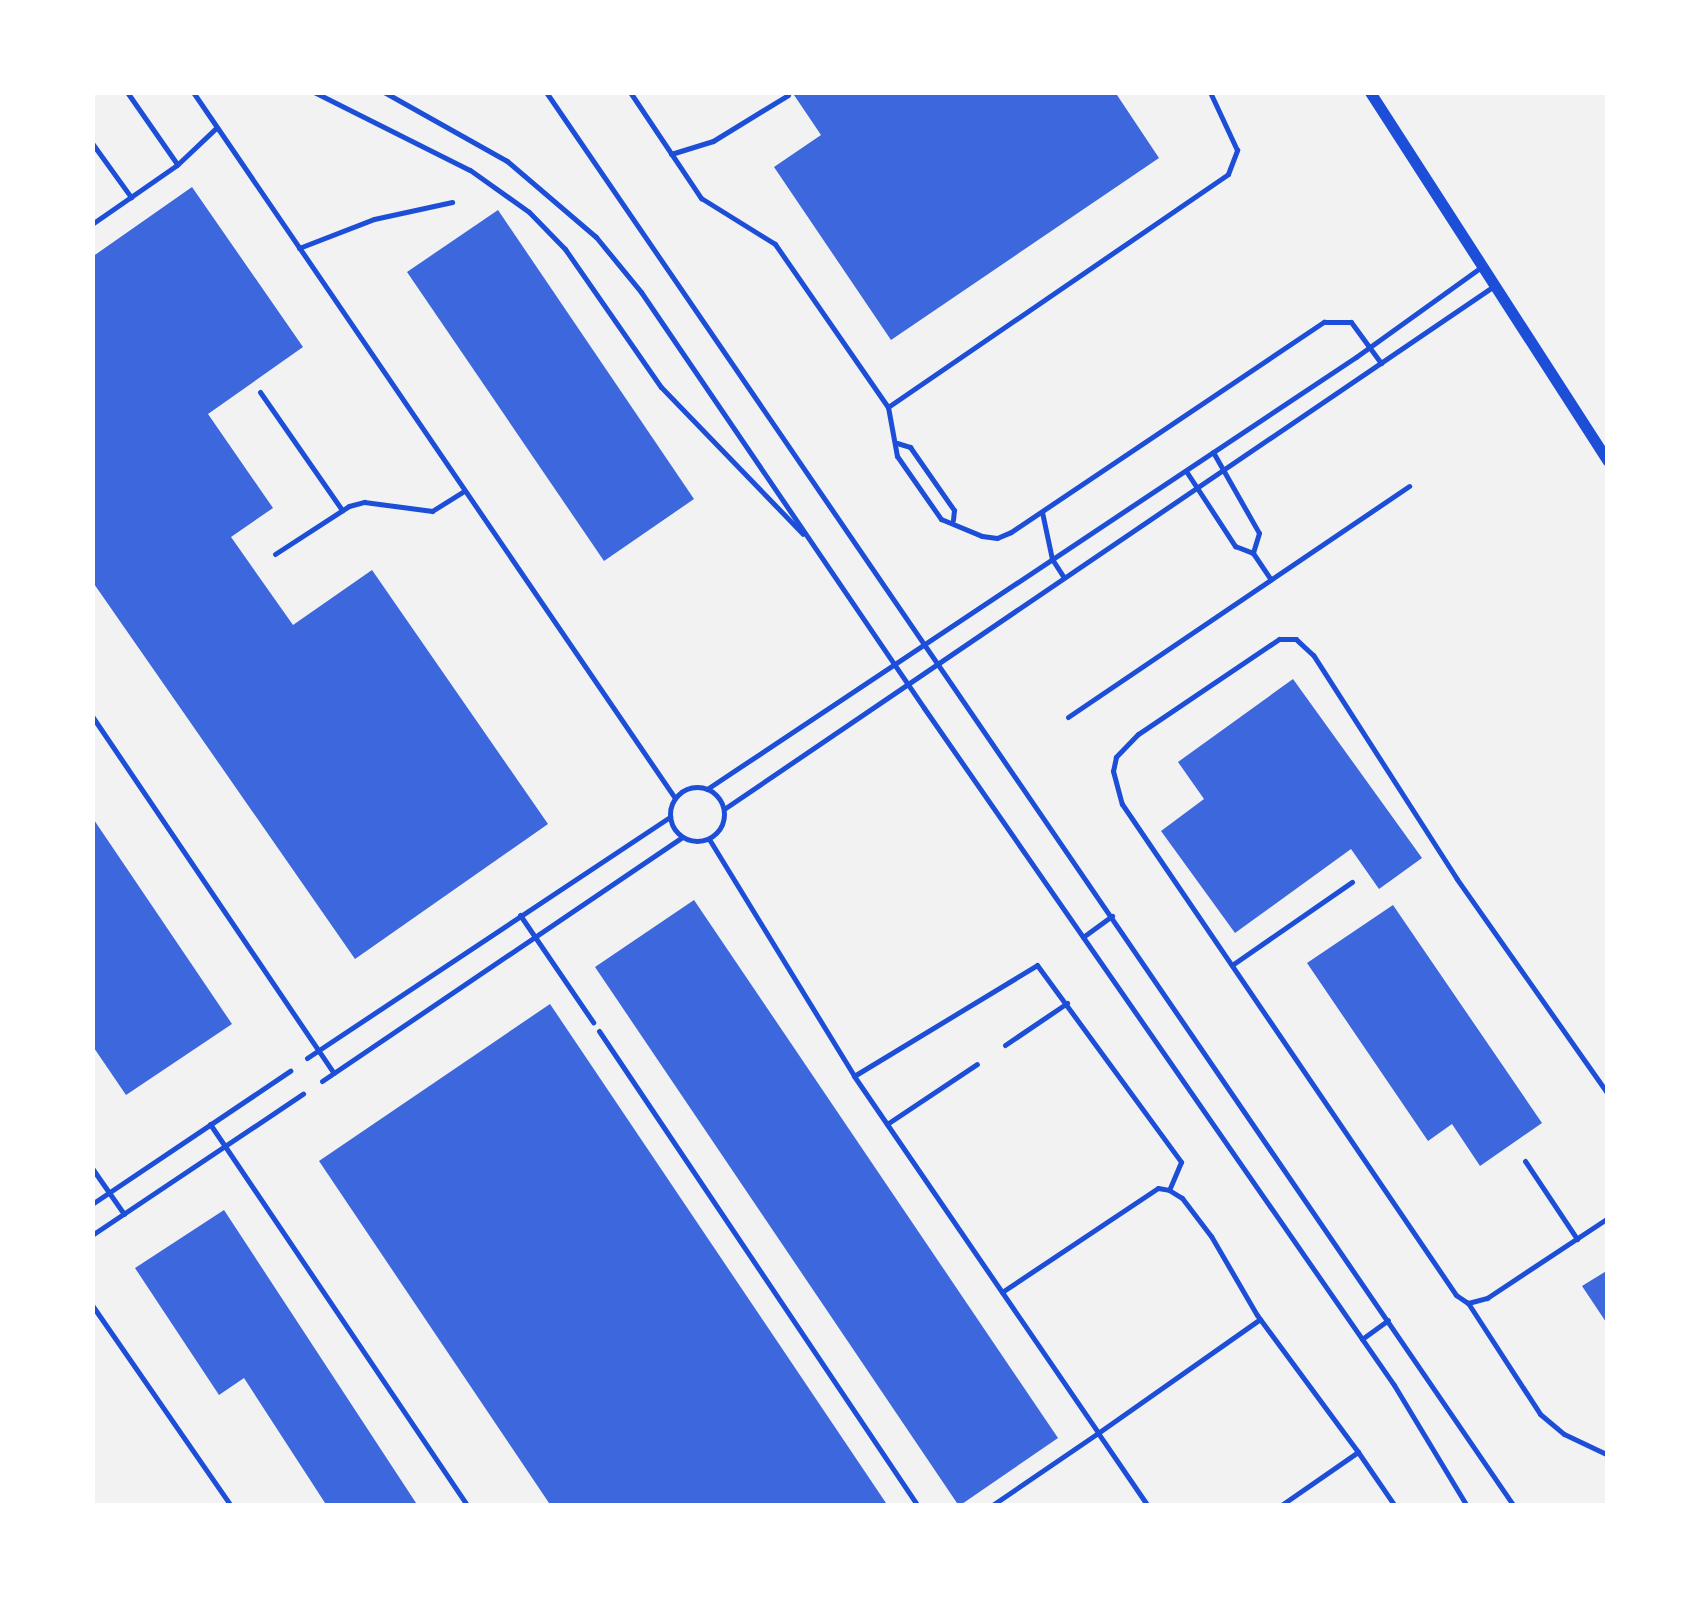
<!DOCTYPE html>
<style>
body{margin:0}
#map{position:relative;width:1700px;height:1598px;overflow:hidden;background:#f2f2f2;font-family:"Source Sans 3",sans-serif}
div>[style]{position:absolute}
.building>*{inset:0;background:#3d67dc}
.service>*{height:5px;margin:-2.5px;padding:0 2.5px;transform-origin:2.5px;border-radius:2.5px;background:#1d4ed8}
.service>.ring{margin:-2.5px;padding:0;box-sizing:content-box;background:none;border:5px solid #1d4ed8;border-radius:50%}
.tertiary>*{height:11px;margin:-5.5px;padding:0 5.5px;transform-origin:5.5px;border-radius:5.5px;background:#1d4ed8}
span{translate:-50% -50%;white-space:nowrap;text-align:center;line-height:1.15;-webkit-text-stroke:10px #fff;paint-order:stroke}
.frame{position:absolute;inset:0;border:95px solid #fff;pointer-events:none}
</style>
<div id="map">
<div class="building">
<div style="clip-path:polygon(792px 92px,1115px 92px,1159px 158px,891px 340px,774px 167px,821px 135px)"></div>
<div style="clip-path:polygon(192px 187px,303px 347px,208px 414px,273px 508px,231px 537px,293px 625px,372px 570px,548px 824px,355px 959px,92px 581px,92px 257px)"></div>
<div style="clip-path:polygon(498px 210px,694px 499px,604px 561px,407px 272px)"></div>
<div style="clip-path:polygon(1293px 679px,1422px 858px,1379px 889px,1351px 849px,1235px 933px,1161px 831px,1204px 799px,1178px 762px)"></div>
<div style="clip-path:polygon(92px 817px,232px 1024px,126px 1095px,92px 1045px)"></div>
<div style="clip-path:polygon(694px 900px,1058px 1438px,959px 1506px,595px 967px)"></div>
<div style="clip-path:polygon(1393px 905px,1542px 1123px,1480px 1166px,1452px 1124px,1428px 1141px,1307px 963px)"></div>
<div style="clip-path:polygon(550px 1004px,888px 1506px,551px 1506px,319px 1161px)"></div>
<div style="clip-path:polygon(224px 1210px,418px 1506px,327px 1506px,244px 1378px,219px 1395px,135px 1268px)"></div>
<div style="clip-path:polygon(1608px 1270px,1608px 1325px,1582px 1286px)"></div>
</div>
<div class="service">
<div style="left:127px;top:92px;width:88px;rotate:55.2deg"></div>
<div style="left:193px;top:92px;width:855px;rotate:55.68deg"></div>
<div style="left:314px;top:92px;width:174px;rotate:26.6deg"></div>
<div style="left:470px;top:170px;width:72px;rotate:35.4deg"></div>
<div style="left:529px;top:212px;width:52px;rotate:45.8deg"></div>
<div style="left:565px;top:249px;width:168px;rotate:55.2deg"></div>
<div style="left:661px;top:387px;width:204px;rotate:46deg"></div>
<div style="left:384px;top:92px;width:141px;rotate:29.3deg"></div>
<div style="left:507px;top:161px;width:117px;rotate:40.5deg"></div>
<div style="left:596px;top:237px;width:71px;rotate:50.7deg"></div>
<div style="left:641px;top:292px;width:503px;rotate:55.77deg"></div>
<div style="left:924px;top:708px;width:824px;rotate:55.23deg"></div>
<div style="left:1394px;top:1385px;width:141px;rotate:58.9deg"></div>
<div style="left:546px;top:92px;width:1714px;rotate:55.61deg"></div>
<div style="left:630px;top:92px;width:128px;rotate:56.2deg"></div>
<div style="left:701px;top:198px;width:87px;rotate:31.9deg"></div>
<div style="left:775px;top:244px;width:198px;rotate:55.3deg"></div>
<div style="left:888px;top:407px;width:50px;rotate:79.6deg"></div>
<div style="left:897px;top:456px;width:77px;rotate:55.1deg"></div>
<div style="left:941px;top:519px;width:44px;rotate:22.5deg"></div>
<div style="left:982px;top:536px;width:15px;rotate:8deg"></div>
<div style="left:997px;top:538px;width:15px;rotate:-23deg"></div>
<div style="left:1011px;top:532px;width:377px;rotate:-33.9deg"></div>
<div style="left:1324px;top:322px;width:27px"></div>
<div style="left:1351px;top:322px;width:51px;rotate:53.8deg"></div>
<div style="left:92px;top:143px;width:67px;rotate:54.2deg"></div>
<div style="left:671px;top:154px;width:44px;rotate:-17.2deg"></div>
<div style="left:713px;top:141px;width:88px;rotate:-31.5deg"></div>
<div style="left:92px;top:224px;width:103px;rotate:-34.8deg"></div>
<div style="left:177px;top:165px;width:54px;rotate:-43.5deg"></div>
<div style="left:299px;top:248px;width:80px;rotate:-21.1deg"></div>
<div style="left:374px;top:219px;width:80px;rotate:-12.3deg"></div>
<div style="left:260px;top:392px;width:144px;rotate:55.2deg"></div>
<div style="left:888px;top:407px;width:412px;rotate:-34.4deg"></div>
<div style="left:1228px;top:174px;width:26px;rotate:-69deg"></div>
<div style="left:1237px;top:150px;width:64px;rotate:-115deg"></div>
<div style="left:897px;top:443px;width:14px;rotate:17deg"></div>
<div style="left:910px;top:447px;width:77px;rotate:55.1deg"></div>
<div style="left:954px;top:510px;width:10px;rotate:96deg"></div>
<div style="left:1213px;top:452px;width:93px;rotate:60.4deg"></div>
<div style="left:1259px;top:533px;width:21px;rotate:107deg"></div>
<div style="left:1186px;top:471px;width:90px;rotate:56.8deg"></div>
<div style="left:1235px;top:546px;width:19px;rotate:21deg"></div>
<div style="left:1253px;top:553px;width:32px;rotate:56deg"></div>
<div style="left:1042px;top:512px;width:48px;rotate:78deg"></div>
<div style="left:1052px;top:559px;width:20px;rotate:57deg"></div>
<div style="left:275px;top:554px;width:88px;rotate:-33deg"></div>
<div style="left:349px;top:506px;width:16px;rotate:-15deg"></div>
<div style="left:364px;top:502px;width:69px;rotate:7.5deg"></div>
<div style="left:432px;top:511px;width:38px;rotate:-32deg"></div>
<div style="left:92px;top:716px;width:431px;rotate:55.9deg"></div>
<div style="left:1068px;top:717px;width:412px;rotate:-34.1deg"></div>
<div class="ring" style="left:670px;top:787px;width:49px;height:49px"></div>
<div style="left:707px;top:789px;width:780px;rotate:-33.65deg"></div>
<div style="left:1356px;top:357px;width:153px;rotate:-35.7deg"></div>
<div style="left:724px;top:809px;width:931px;rotate:-34.19deg"></div>
<div style="left:709px;top:839px;width:278px;rotate:58.5deg"></div>
<div style="left:854px;top:1076px;width:432px;rotate:55.6deg"></div>
<div style="left:1098px;top:1433px;width:130px;rotate:145.7deg"></div>
<div style="left:520px;top:915px;width:130px;rotate:55.7deg"></div>
<div style="left:1083px;top:937px;width:36px;rotate:-36deg"></div>
<div style="left:1232px;top:965px;width:146px;rotate:-34.7deg"></div>
<div style="left:599px;top:1031px;width:572px;rotate:56.12deg"></div>
<div style="left:1005px;top:1045px;width:75px;rotate:-34.1deg"></div>
<div style="left:307px;top:1058px;width:436px;rotate:-33.6deg"></div>
<div style="left:854px;top:1076px;width:214px;rotate:-31.2deg"></div>
<div style="left:1037px;top:965px;width:244px;rotate:53.8deg"></div>
<div style="left:1181px;top:1162px;width:30px;rotate:113deg"></div>
<div style="left:322px;top:1081px;width:435px;rotate:-34.1deg"></div>
<div style="left:1608px;top:1094px;width:263px;rotate:-125.1deg"></div>
<div style="left:1457px;top:879px;width:266px;rotate:-122.7deg"></div>
<div style="left:1313px;top:655px;width:23px;rotate:-137deg"></div>
<div style="left:1296px;top:639px;width:17px;rotate:180deg"></div>
<div style="left:1279px;top:639px;width:170px;rotate:146deg"></div>
<div style="left:1138px;top:734px;width:32px;rotate:134deg"></div>
<div style="left:1116px;top:757px;width:14px;rotate:102deg"></div>
<div style="left:1113px;top:771px;width:34px;rotate:75deg"></div>
<div style="left:1122px;top:804px;width:594px;rotate:55.77deg"></div>
<div style="left:1456px;top:1295px;width:14px;rotate:34deg"></div>
<div style="left:1468px;top:1303px;width:20px;rotate:-15deg"></div>
<div style="left:1487px;top:1298px;width:145px;rotate:-33.5deg"></div>
<div style="left:210px;top:1124px;width:461px;rotate:56deg"></div>
<div style="left:887px;top:1124px;width:108px;rotate:-33.7deg"></div>
<div style="left:1525px;top:1161px;width:94px;rotate:56.3deg"></div>
<div style="left:92px;top:1168px;width:56px;rotate:55.2deg"></div>
<div style="left:92px;top:1204px;width:239px;rotate:-33.9deg"></div>
<div style="left:92px;top:1235px;width:254px;rotate:-33.8deg"></div>
<div style="left:1002px;top:1292px;width:187px;rotate:-33.7deg"></div>
<div style="left:1158px;top:1188px;width:11px;rotate:10deg"></div>
<div style="left:1169px;top:1190px;width:15px;rotate:32deg"></div>
<div style="left:1182px;top:1198px;width:48px;rotate:52.7deg"></div>
<div style="left:1211px;top:1236px;width:91px;rotate:59.8deg"></div>
<div style="left:1257px;top:1315px;width:170px;rotate:53.6deg"></div>
<div style="left:1468px;top:1303px;width:132px;rotate:57deg"></div>
<div style="left:1540px;top:1414px;width:31px;rotate:40deg"></div>
<div style="left:1564px;top:1434px;width:49px;rotate:25.5deg"></div>
<div style="left:92px;top:1305px;width:244px;rotate:55.3deg"></div>
<div style="left:1362px;top:1339px;width:32px;rotate:-36deg"></div>
<div style="left:1148px;top:1506px;width:88px;rotate:-124.4deg"></div>
<div style="left:1098px;top:1433px;width:198px;rotate:-35.1deg"></div>
<div style="left:1280px;top:1506px;width:95px;rotate:-34.7deg"></div>
<div style="left:1358px;top:1452px;width:65px;rotate:55.6deg"></div>
</div>
<div class="tertiary">
<div style="left:1370px;top:92px;width:439px;rotate:57.2deg"></div>
</div>
<div class="frame"></div>
</div>
